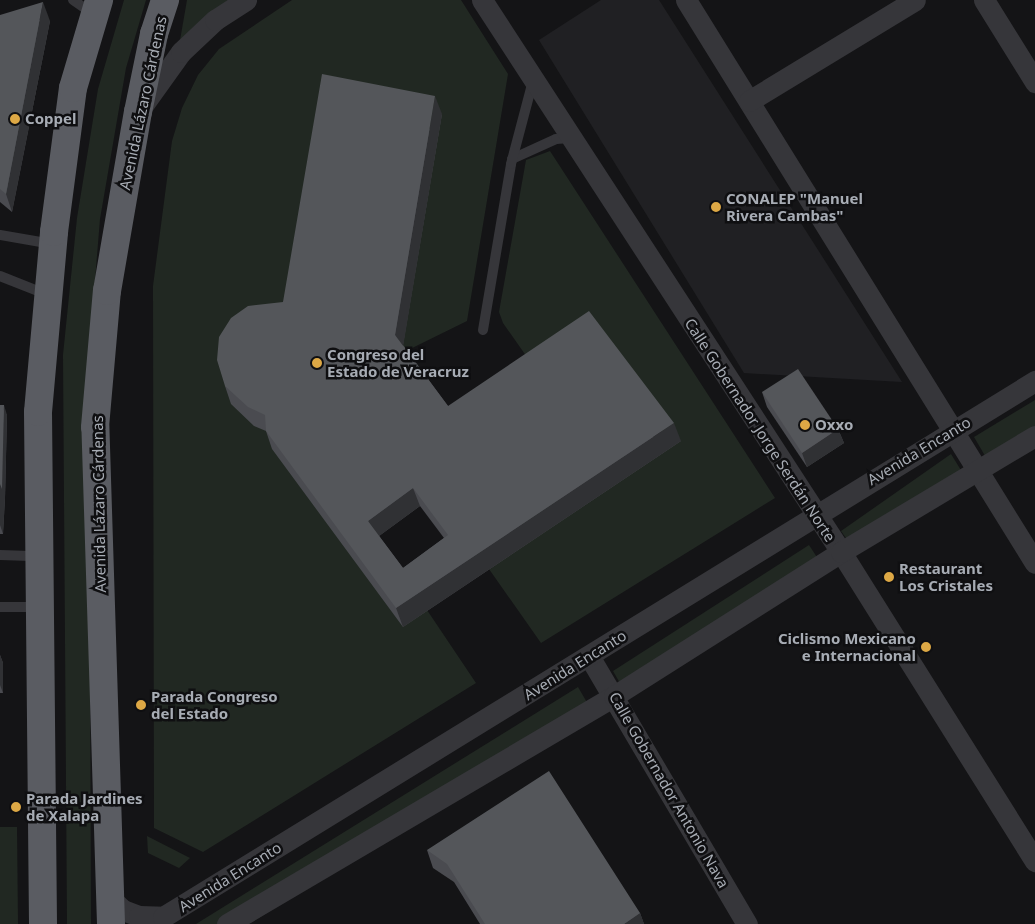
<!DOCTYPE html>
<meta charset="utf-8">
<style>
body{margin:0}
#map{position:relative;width:1035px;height:924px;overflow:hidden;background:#141416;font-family:"Noto Sans",sans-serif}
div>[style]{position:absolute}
.built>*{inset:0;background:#202023}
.green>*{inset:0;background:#212822}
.service>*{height:10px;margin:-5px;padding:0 5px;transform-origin:5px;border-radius:5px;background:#36363a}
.minor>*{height:21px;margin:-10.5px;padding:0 10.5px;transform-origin:10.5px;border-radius:10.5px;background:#36363a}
.trunk>*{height:28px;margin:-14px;padding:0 14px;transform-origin:14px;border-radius:14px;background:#5a5c62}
.wall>*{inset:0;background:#4a4b50}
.shaded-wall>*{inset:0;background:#303134}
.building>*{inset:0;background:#54565a}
.dots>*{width:14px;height:14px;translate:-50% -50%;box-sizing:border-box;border:2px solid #0f0f11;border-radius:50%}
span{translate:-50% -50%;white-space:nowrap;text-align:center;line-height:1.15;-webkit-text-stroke:5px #0f0f11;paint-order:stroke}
.street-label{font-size:15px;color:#a7acb4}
.poi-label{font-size:15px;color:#a7acb4;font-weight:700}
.left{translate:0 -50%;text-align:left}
.right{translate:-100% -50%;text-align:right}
</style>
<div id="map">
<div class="built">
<div style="clip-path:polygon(601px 0,659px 0,902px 382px,744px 373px,539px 40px)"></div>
</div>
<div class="green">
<div style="clip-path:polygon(124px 0,146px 0,126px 68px,100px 219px,89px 354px,91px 924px,67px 924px,63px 355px,77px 218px,98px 89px)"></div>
<div style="clip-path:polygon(187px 0,235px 0,179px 46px)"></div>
<div style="clip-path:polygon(292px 0,461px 0,508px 74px,467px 321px,402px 353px,272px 433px,403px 626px,427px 610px,476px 683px,203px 852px,154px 828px,153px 286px,172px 141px,182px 108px,198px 75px,219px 49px)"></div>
<div style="clip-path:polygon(550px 151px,775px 498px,541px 643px,489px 569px,680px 441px,536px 370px,503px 323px,499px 312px,526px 160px)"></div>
<div style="clip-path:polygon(1035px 400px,1035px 438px,991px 466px,974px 437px)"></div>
<div style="clip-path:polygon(951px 454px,967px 480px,856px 552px,841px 531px)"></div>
<div style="clip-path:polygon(809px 545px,824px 568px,625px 692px,613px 671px)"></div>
<div style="clip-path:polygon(578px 687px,592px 711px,249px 924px,196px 924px)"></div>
<div style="clip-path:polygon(0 827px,17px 827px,18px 924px,0 924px)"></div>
<div style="clip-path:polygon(147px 836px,190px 858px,179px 868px,148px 853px)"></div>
</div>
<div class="service">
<div style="left:73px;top:0;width:24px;rotate:35deg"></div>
<div style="left:512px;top:159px;width:48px;rotate:-24.4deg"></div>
<div style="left:556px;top:139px;width:14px;rotate:-4deg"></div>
<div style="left:0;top:235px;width:53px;rotate:9.8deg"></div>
<div style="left:0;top:276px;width:52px;rotate:21.6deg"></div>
<div style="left:483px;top:330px;width:168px;rotate:-80.4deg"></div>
<div style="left:511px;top:164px;width:86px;rotate:-75.2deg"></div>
<div style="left:0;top:555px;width:38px;rotate:2deg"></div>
<div style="left:0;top:607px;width:39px"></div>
</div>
<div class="minor">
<div style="left:482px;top:0;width:658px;rotate:56.96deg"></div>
<div style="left:841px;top:552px;width:365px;rotate:57.9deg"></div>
<div style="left:686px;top:0;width:662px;rotate:58.21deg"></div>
<div style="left:984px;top:0;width:97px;rotate:58.1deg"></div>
<div style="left:749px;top:101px;width:194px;rotate:-31.3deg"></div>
<div style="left:141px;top:108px;width:69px;rotate:-54.5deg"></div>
<div style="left:181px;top:52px;width:47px;rotate:-43.3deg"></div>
<div style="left:215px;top:20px;width:37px;rotate:-33deg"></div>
<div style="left:589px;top:656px;width:311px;rotate:59.5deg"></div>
<div style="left:111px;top:899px;width:16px;rotate:43deg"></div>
<div style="left:123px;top:910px;width:17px;rotate:21deg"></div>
<div style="left:139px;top:916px;width:24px;rotate:2deg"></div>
<div style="left:163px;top:917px;width:1024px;rotate:-31.58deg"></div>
<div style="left:227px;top:924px;width:449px;rotate:-30.5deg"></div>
<div style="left:614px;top:696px;width:269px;rotate:-32.4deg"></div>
<div style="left:841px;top:552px;width:226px;rotate:-30.9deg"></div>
</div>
<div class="trunk">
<div style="left:43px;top:924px;width:512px;rotate:-90.56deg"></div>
<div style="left:38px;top:412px;width:181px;rotate:-84.9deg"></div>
<div style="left:54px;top:232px;width:145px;rotate:-82.5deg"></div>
<div style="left:73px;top:88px;width:92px;rotate:-73.5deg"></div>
<div style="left:111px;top:924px;width:497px;rotate:-91.8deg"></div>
<div style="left:95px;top:427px;width:137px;rotate:-85deg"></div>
<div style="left:107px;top:291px;width:182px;rotate:-80.2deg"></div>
<div style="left:138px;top:112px;width:80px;rotate:-78.4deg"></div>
<div style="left:154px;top:34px;width:36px;rotate:-72deg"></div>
</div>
<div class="wall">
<div style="clip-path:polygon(0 15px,50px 21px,12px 212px,0 202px)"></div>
<div style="clip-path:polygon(evenodd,442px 114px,403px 345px,448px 406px,681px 441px,403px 627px,272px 449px,266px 431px,254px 426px,231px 404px,225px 386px,283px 302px,442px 114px,420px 506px,444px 538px,403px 568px,379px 536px,420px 506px)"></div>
<div style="clip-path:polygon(762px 392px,838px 429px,844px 443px,807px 467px,767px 407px)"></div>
<div style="clip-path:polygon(0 405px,7px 415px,5px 498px,3px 534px,0 534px)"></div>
<div style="clip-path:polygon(0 655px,3px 663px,3px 693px,0 693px)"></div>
<div style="clip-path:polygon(427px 850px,640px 913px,644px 924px,480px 924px,454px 882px,433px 868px)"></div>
</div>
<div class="shaded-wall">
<div style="clip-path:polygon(43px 2px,50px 21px,12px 212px,6px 194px)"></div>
<div style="clip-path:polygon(435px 96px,442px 114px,402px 353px,395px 335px)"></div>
<div style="clip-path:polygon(4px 405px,7px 415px,5px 498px,3px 534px,0 525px,0 484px)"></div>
<div style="clip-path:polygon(674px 423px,681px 441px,403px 627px,396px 608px)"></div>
<div style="clip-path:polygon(838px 429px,844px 443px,807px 467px,802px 453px)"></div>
<div style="clip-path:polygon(413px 488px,420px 506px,375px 539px,368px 521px)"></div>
<div style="clip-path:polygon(0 655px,3px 663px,3px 693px,0 685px)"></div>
<div style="clip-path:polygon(640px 913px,644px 924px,624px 924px)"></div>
</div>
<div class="building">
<div style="clip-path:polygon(43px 2px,6px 194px,0 189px,0 15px)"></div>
<div style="clip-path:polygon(evenodd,322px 74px,435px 96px,395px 335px,448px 406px,589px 311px,674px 423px,396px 608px,266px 431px,265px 415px,248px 407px,225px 386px,217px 360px,219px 337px,231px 318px,248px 306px,283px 302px,322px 74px,413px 488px,448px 535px,403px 568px,368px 521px,413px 488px)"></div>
<div style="clip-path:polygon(798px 369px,838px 429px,802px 453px,762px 392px)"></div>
<div style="clip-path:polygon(0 405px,4px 405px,2px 489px,0 484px)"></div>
<div style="clip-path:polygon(549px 771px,640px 913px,624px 924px,485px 924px,447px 864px,427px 850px)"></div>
</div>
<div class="dots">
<div style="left:15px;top:119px;background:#dda845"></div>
<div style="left:716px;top:207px;background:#dda845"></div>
<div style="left:317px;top:363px;background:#dda845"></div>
<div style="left:805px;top:425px;background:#dda845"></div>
<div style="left:889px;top:577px;background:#dda845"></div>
<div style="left:926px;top:647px;background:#dda845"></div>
<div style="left:141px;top:705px;background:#dda845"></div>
<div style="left:16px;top:807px;background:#dda845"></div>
</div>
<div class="street-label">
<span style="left:143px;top:103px;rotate:-78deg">Avenida Lázaro Cárdenas</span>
<span style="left:760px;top:430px;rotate:57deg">Calle Gobernador Jorge Serdán Norte</span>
<span style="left:919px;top:451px;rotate:-31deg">Avenida Encanto</span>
<span style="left:99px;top:504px;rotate:-91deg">Avenida Lázaro Cárdenas</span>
<span style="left:575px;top:665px;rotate:-32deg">Avenida Encanto</span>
<span style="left:669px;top:790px;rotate:60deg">Calle Gobernador Antonio Nava</span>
<span style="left:230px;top:877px;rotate:-32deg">Avenida Encanto</span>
</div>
<div class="poi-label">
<span class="left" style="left:25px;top:119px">Coppel</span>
<span class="left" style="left:726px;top:207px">CONALEP "Manuel<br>Rivera Cambas"</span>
<span class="left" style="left:327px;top:363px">Congreso del<br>Estado de Veracruz</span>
<span class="left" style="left:815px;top:425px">Oxxo</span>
<span class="left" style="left:899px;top:577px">Restaurant<br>Los Cristales</span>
<span class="right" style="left:916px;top:647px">Ciclismo Mexicano<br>e Internacional</span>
<span class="left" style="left:151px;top:705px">Parada Congreso<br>del Estado</span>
<span class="left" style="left:26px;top:807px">Parada Jardines<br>de Xalapa</span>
</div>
</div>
